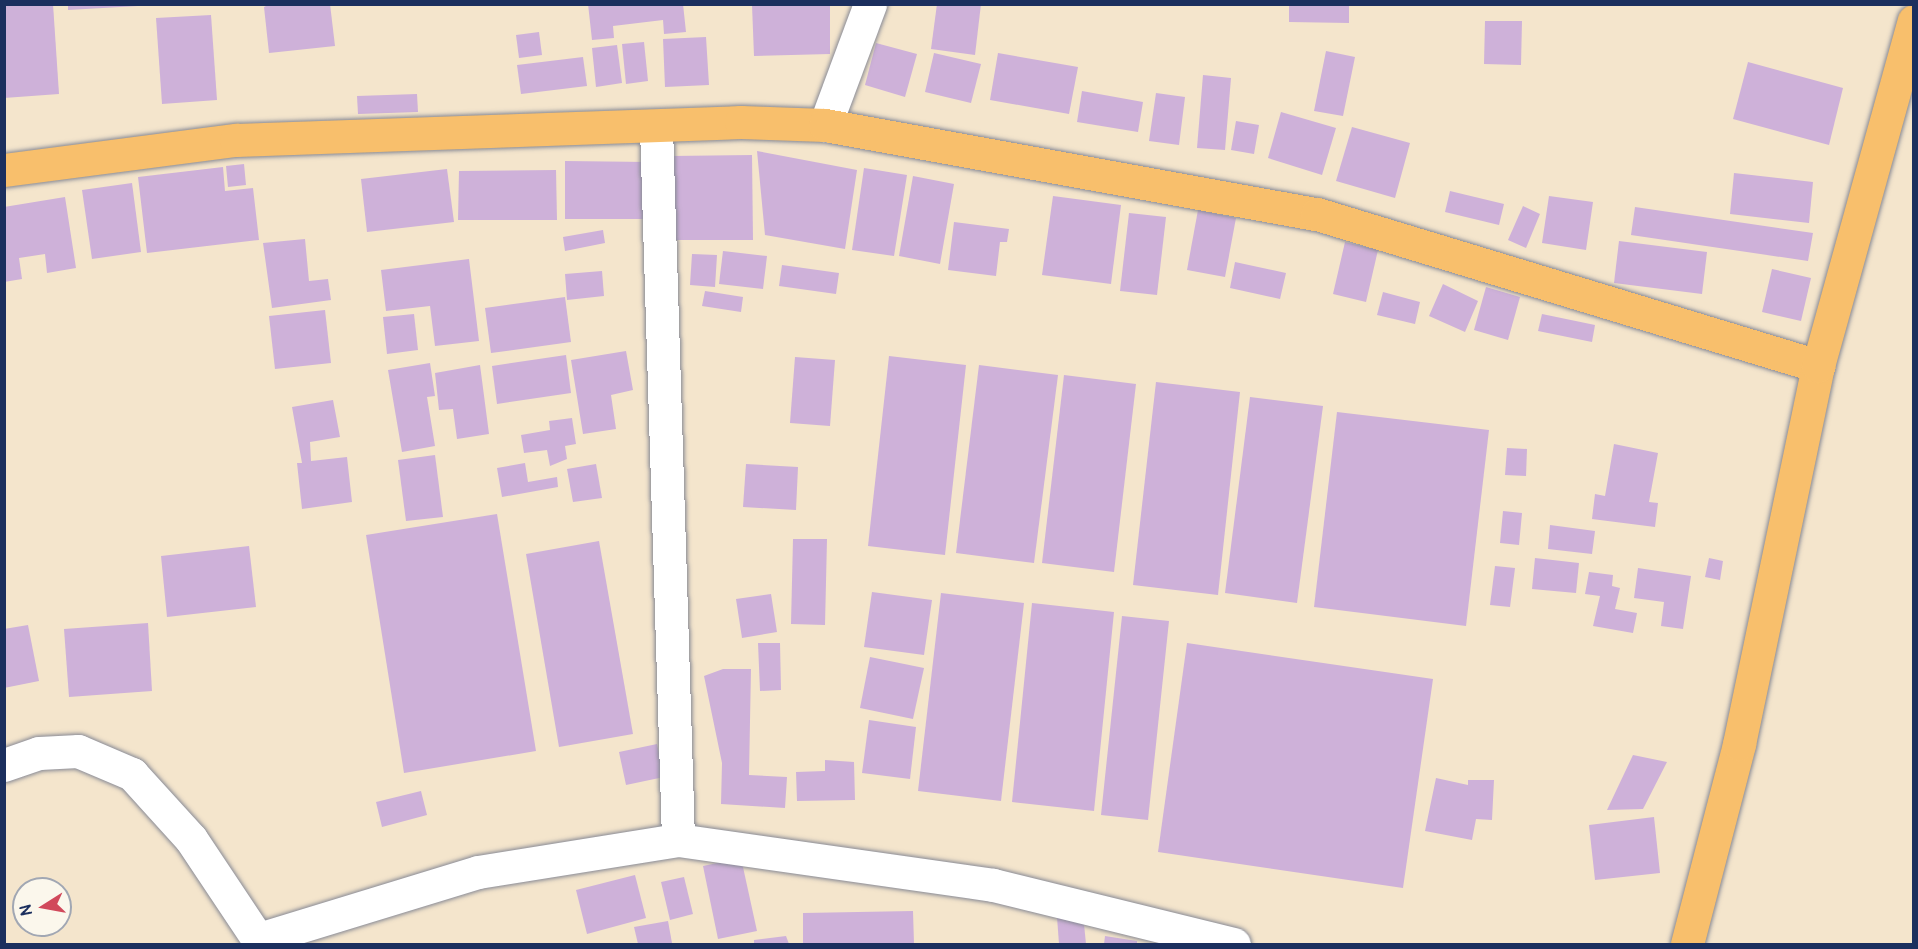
<!DOCTYPE html>
<style>
body{margin:0}
#map{position:relative;width:1918px;height:949px;overflow:hidden;background:#f4e5cc;font-family:Pangolin,sans-serif}
div>[style]{position:absolute}
.building>*{inset:0;background:#ceb1d9}
.roads{filter:drop-shadow(0 0 2px #888a95) drop-shadow(0 0 2px #888a95)}
.minor>*{height:33px;margin:-16.5px;padding:0 16.5px;transform-origin:16.5px;border-radius:16.5px;background:#fff}
.major>*{height:33px;margin:-16.5px;padding:0 16.5px;transform-origin:16.5px;border-radius:16.5px;background:#f8bf6c}
span{translate:-50% -50%;white-space:nowrap;text-align:center;line-height:1.15;-webkit-text-stroke:4.5px #fbf7ec;paint-order:stroke}
.frame{position:absolute;inset:0;border:6px solid #1b2f5e;pointer-events:none}
.north{position:absolute;left:12px;top:877px;width:60px;height:60px;box-sizing:border-box;background:#fbf7ec;border:2px solid #a1a7b3;border-radius:50%;rotate:259deg;font-size:16px;font-weight:700;line-height:24px;text-align:center;color:#1b2f5e}
.north::after{content:'';display:block;margin:auto;width:21px;height:27px;background:#d1495b;clip-path:polygon(50% 0,100% 100%,50% 72%,0 100%)}
</style>
<div id="map">
<div class="building">
<div style="clip-path:polygon(53px 4px,59px 94px,4px 98px,4px 6px)"></div>
<div style="clip-path:polygon(68px 4px,138px 4px,138px 6px,68px 10px)"></div>
<div style="clip-path:polygon(270px 4px,330px 4px,335px 46px,269px 53px,264px 7px)"></div>
<div style="clip-path:polygon(588px 4px,683px 4px,686px 32px,664px 34px,663px 20px,613px 26px,614px 38px,592px 40px)"></div>
<div style="clip-path:polygon(937px 4px,981px 4px,975px 55px,931px 49px)"></div>
<div style="clip-path:polygon(1289px 4px,1349px 4px,1349px 23px,1289px 22px)"></div>
<div style="clip-path:polygon(752px 5px,830px 5px,830px 54px,754px 56px)"></div>
<div style="clip-path:polygon(211px 15px,217px 100px,162px 104px,156px 18px)"></div>
<div style="clip-path:polygon(1485px 21px,1522px 21px,1521px 65px,1484px 64px)"></div>
<div style="clip-path:polygon(539px 32px,542px 55px,519px 58px,516px 35px)"></div>
<div style="clip-path:polygon(706px 37px,709px 85px,665px 87px,663px 39px)"></div>
<div style="clip-path:polygon(644px 42px,648px 81px,626px 84px,622px 44px)"></div>
<div style="clip-path:polygon(876px 43px,917px 54px,905px 97px,865px 85px)"></div>
<div style="clip-path:polygon(617px 45px,622px 83px,596px 87px,592px 48px)"></div>
<div style="clip-path:polygon(1326px 51px,1355px 57px,1343px 116px,1314px 111px)"></div>
<div style="clip-path:polygon(934px 53px,981px 64px,971px 103px,925px 92px)"></div>
<div style="clip-path:polygon(998px 53px,1078px 67px,1069px 114px,990px 100px)"></div>
<div style="clip-path:polygon(583px 57px,587px 86px,521px 94px,517px 65px)"></div>
<div style="clip-path:polygon(1748px 62px,1843px 88px,1829px 145px,1733px 119px)"></div>
<div style="clip-path:polygon(1203px 75px,1231px 78px,1225px 150px,1197px 148px)"></div>
<div style="clip-path:polygon(1082px 91px,1143px 102px,1138px 132px,1077px 122px)"></div>
<div style="clip-path:polygon(1156px 93px,1185px 97px,1179px 145px,1149px 141px)"></div>
<div style="clip-path:polygon(417px 94px,418px 112px,358px 114px,357px 96px)"></div>
<div style="clip-path:polygon(1281px 112px,1336px 128px,1322px 175px,1268px 158px)"></div>
<div style="clip-path:polygon(1236px 121px,1259px 125px,1254px 154px,1231px 150px)"></div>
<div style="clip-path:polygon(1352px 127px,1410px 143px,1395px 198px,1336px 181px)"></div>
<div style="clip-path:polygon(757px 151px,857px 170px,845px 249px,765px 235px)"></div>
<div style="clip-path:polygon(752px 155px,753px 240px,672px 240px,671px 156px)"></div>
<div style="clip-path:polygon(565px 161px,648px 162px,644px 219px,565px 219px)"></div>
<div style="clip-path:polygon(244px 164px,246px 185px,228px 187px,226px 166px)"></div>
<div style="clip-path:polygon(223px 167px,225px 191px,253px 188px,259px 240px,147px 253px,138px 177px)"></div>
<div style="clip-path:polygon(864px 168px,907px 175px,894px 256px,852px 250px)"></div>
<div style="clip-path:polygon(447px 169px,454px 222px,367px 232px,361px 179px)"></div>
<div style="clip-path:polygon(556px 170px,557px 220px,458px 220px,459px 171px)"></div>
<div style="clip-path:polygon(1734px 173px,1813px 182px,1809px 223px,1730px 214px)"></div>
<div style="clip-path:polygon(913px 176px,954px 184px,940px 264px,899px 256px)"></div>
<div style="clip-path:polygon(132px 183px,141px 252px,92px 259px,82px 190px)"></div>
<div style="clip-path:polygon(1450px 191px,1504px 204px,1499px 225px,1445px 212px)"></div>
<div style="clip-path:polygon(1053px 196px,1121px 205px,1111px 284px,1042px 275px)"></div>
<div style="clip-path:polygon(1549px 196px,1593px 202px,1586px 250px,1542px 243px)"></div>
<div style="clip-path:polygon(65px 197px,76px 268px,47px 273px,45px 254px,19px 258px,22px 279px,4px 282px,4px 207px)"></div>
<div style="clip-path:polygon(1523px 206px,1540px 214px,1526px 248px,1508px 240px)"></div>
<div style="clip-path:polygon(1635px 207px,1813px 233px,1808px 261px,1631px 235px)"></div>
<div style="clip-path:polygon(1198px 210px,1236px 218px,1225px 277px,1187px 270px)"></div>
<div style="clip-path:polygon(1129px 213px,1166px 217px,1157px 295px,1120px 291px)"></div>
<div style="clip-path:polygon(954px 222px,1009px 229px,1007px 242px,1000px 242px,996px 276px,948px 270px)"></div>
<div style="clip-path:polygon(603px 230px,605px 243px,565px 251px,563px 237px)"></div>
<div style="clip-path:polygon(305px 239px,309px 281px,328px 279px,331px 300px,272px 308px,263px 243px)"></div>
<div style="clip-path:polygon(1619px 241px,1707px 252px,1702px 294px,1614px 283px)"></div>
<div style="clip-path:polygon(1345px 242px,1378px 250px,1366px 302px,1333px 294px)"></div>
<div style="clip-path:polygon(723px 251px,767px 256px,763px 289px,719px 284px)"></div>
<div style="clip-path:polygon(692px 254px,717px 255px,715px 287px,690px 285px)"></div>
<div style="clip-path:polygon(469px 259px,479px 341px,435px 346px,430px 306px,386px 311px,381px 270px)"></div>
<div style="clip-path:polygon(1235px 262px,1286px 273px,1280px 299px,1230px 288px)"></div>
<div style="clip-path:polygon(782px 265px,839px 273px,836px 294px,779px 286px)"></div>
<div style="clip-path:polygon(1772px 269px,1811px 278px,1801px 321px,1762px 312px)"></div>
<div style="clip-path:polygon(602px 271px,604px 296px,567px 300px,565px 274px)"></div>
<div style="clip-path:polygon(1443px 284px,1478px 301px,1465px 332px,1429px 316px)"></div>
<div style="clip-path:polygon(1486px 287px,1520px 297px,1508px 340px,1474px 330px)"></div>
<div style="clip-path:polygon(705px 291px,743px 297px,741px 312px,702px 306px)"></div>
<div style="clip-path:polygon(1383px 292px,1420px 302px,1415px 324px,1377px 315px)"></div>
<div style="clip-path:polygon(565px 297px,571px 342px,491px 353px,485px 308px)"></div>
<div style="clip-path:polygon(325px 310px,331px 363px,275px 369px,269px 316px)"></div>
<div style="clip-path:polygon(414px 314px,418px 350px,387px 354px,383px 317px)"></div>
<div style="clip-path:polygon(1542px 314px,1595px 325px,1592px 342px,1538px 331px)"></div>
<div style="clip-path:polygon(626px 351px,633px 390px,611px 395px,616px 429px,583px 434px,571px 360px)"></div>
<div style="clip-path:polygon(566px 355px,571px 393px,497px 404px,492px 366px)"></div>
<div style="clip-path:polygon(889px 356px,966px 365px,945px 555px,868px 546px)"></div>
<div style="clip-path:polygon(795px 357px,835px 360px,830px 426px,790px 423px)"></div>
<div style="clip-path:polygon(430px 363px,435px 396px,427px 397px,435px 446px,402px 452px,388px 370px)"></div>
<div style="clip-path:polygon(480px 365px,489px 434px,457px 439px,453px 409px,439px 410px,435px 373px)"></div>
<div style="clip-path:polygon(979px 365px,1058px 375px,1034px 563px,956px 553px)"></div>
<div style="clip-path:polygon(1064px 375px,1136px 384px,1114px 572px,1042px 563px)"></div>
<div style="clip-path:polygon(1156px 382px,1240px 392px,1218px 595px,1133px 585px)"></div>
<div style="clip-path:polygon(1250px 397px,1323px 406px,1297px 603px,1225px 593px)"></div>
<div style="clip-path:polygon(333px 400px,340px 437px,310px 442px,311px 461px,347px 457px,352px 502px,302px 509px,297px 463px,302px 463px,292px 407px)"></div>
<div style="clip-path:polygon(1337px 412px,1489px 430px,1466px 626px,1314px 607px)"></div>
<div style="clip-path:polygon(572px 418px,576px 444px,565px 446px,567px 459px,550px 466px,547px 450px,524px 453px,521px 435px,550px 430px,549px 421px)"></div>
<div style="clip-path:polygon(1614px 444px,1658px 453px,1649px 502px,1658px 503px,1655px 527px,1592px 519px,1595px 494px,1605px 496px)"></div>
<div style="clip-path:polygon(1507px 448px,1527px 449px,1526px 476px,1505px 475px)"></div>
<div style="clip-path:polygon(435px 455px,443px 517px,406px 521px,398px 460px)"></div>
<div style="clip-path:polygon(525px 463px,528px 482px,557px 477px,558px 487px,502px 497px,497px 468px)"></div>
<div style="clip-path:polygon(596px 464px,602px 498px,573px 502px,567px 469px)"></div>
<div style="clip-path:polygon(746px 464px,798px 467px,796px 510px,743px 507px)"></div>
<div style="clip-path:polygon(1503px 511px,1522px 513px,1519px 545px,1500px 543px)"></div>
<div style="clip-path:polygon(497px 514px,536px 751px,404px 773px,366px 535px)"></div>
<div style="clip-path:polygon(1550px 525px,1595px 531px,1592px 554px,1548px 549px)"></div>
<div style="clip-path:polygon(793px 539px,827px 539px,825px 625px,791px 624px)"></div>
<div style="clip-path:polygon(599px 541px,633px 734px,559px 747px,526px 554px)"></div>
<div style="clip-path:polygon(249px 546px,256px 607px,167px 617px,161px 556px)"></div>
<div style="clip-path:polygon(1535px 558px,1579px 563px,1576px 593px,1532px 589px)"></div>
<div style="clip-path:polygon(1709px 558px,1723px 561px,1720px 580px,1705px 577px)"></div>
<div style="clip-path:polygon(1495px 566px,1515px 568px,1510px 607px,1490px 605px)"></div>
<div style="clip-path:polygon(1638px 568px,1691px 576px,1683px 629px,1661px 626px,1664px 602px,1634px 598px)"></div>
<div style="clip-path:polygon(1589px 572px,1613px 575px,1612px 586px,1620px 588px,1615px 609px,1637px 613px,1633px 633px,1593px 626px,1600px 596px,1585px 594px)"></div>
<div style="clip-path:polygon(872px 592px,932px 600px,924px 655px,864px 647px)"></div>
<div style="clip-path:polygon(941px 593px,1024px 603px,1001px 801px,918px 791px)"></div>
<div style="clip-path:polygon(771px 594px,777px 632px,742px 638px,736px 599px)"></div>
<div style="clip-path:polygon(1032px 603px,1114px 612px,1094px 811px,1012px 802px)"></div>
<div style="clip-path:polygon(1122px 616px,1169px 621px,1148px 820px,1101px 815px)"></div>
<div style="clip-path:polygon(148px 623px,152px 691px,69px 697px,64px 629px)"></div>
<div style="clip-path:polygon(28px 625px,39px 681px,4px 688px,4px 629px)"></div>
<div style="clip-path:polygon(758px 643px,780px 643px,781px 690px,760px 691px)"></div>
<div style="clip-path:polygon(1187px 643px,1433px 679px,1403px 888px,1158px 852px)"></div>
<div style="clip-path:polygon(870px 657px,924px 668px,913px 719px,860px 708px)"></div>
<div style="clip-path:polygon(723px 669px,751px 669px,749px 775px,787px 777px,785px 808px,721px 804px,722px 763px,704px 676px)"></div>
<div style="clip-path:polygon(869px 720px,916px 727px,910px 779px,862px 773px)"></div>
<div style="clip-path:polygon(657px 744px,664px 777px,626px 785px,619px 752px)"></div>
<div style="clip-path:polygon(1633px 755px,1667px 762px,1643px 809px,1607px 810px)"></div>
<div style="clip-path:polygon(825px 760px,854px 762px,855px 800px,797px 801px,796px 772px,825px 771px)"></div>
<div style="clip-path:polygon(1436px 778px,1468px 785px,1468px 780px,1494px 780px,1492px 820px,1476px 819px,1472px 840px,1425px 831px)"></div>
<div style="clip-path:polygon(421px 791px,427px 815px,382px 827px,376px 802px)"></div>
<div style="clip-path:polygon(1654px 817px,1660px 873px,1595px 880px,1589px 825px)"></div>
<div style="clip-path:polygon(741px 858px,757px 931px,718px 939px,703px 866px)"></div>
<div style="clip-path:polygon(635px 875px,646px 918px,587px 934px,576px 890px)"></div>
<div style="clip-path:polygon(684px 877px,693px 914px,670px 920px,661px 882px)"></div>
<div style="clip-path:polygon(913px 911px,914px 944px,803px 944px,803px 913px)"></div>
<div style="clip-path:polygon(1083px 914px,1086px 944px,1059px 944px,1057px 917px)"></div>
<div style="clip-path:polygon(668px 921px,672px 943px,638px 944px,634px 927px)"></div>
<div style="clip-path:polygon(786px 936px,789px 944px,754px 944px,754px 940px)"></div>
<div style="clip-path:polygon(1105px 936px,1137px 941px,1137px 944px,1104px 944px)"></div>
</div>
<div class="roads">
<div class="minor">
<div style="left:825px;top:125px;width:129px;rotate:-69.6deg"></div>
<div style="left:656px;top:127px;width:713px;rotate:88.23deg"></div>
<div style="left:4px;top:765px;width:37px;rotate:-19deg"></div>
<div style="left:39px;top:753px;width:39px;rotate:-3deg"></div>
<div style="left:78px;top:751px;width:59px;rotate:23.1deg"></div>
<div style="left:132px;top:774px;width:88px;rotate:47.8deg"></div>
<div style="left:191px;top:839px;width:126px;rotate:56.3deg"></div>
<div style="left:259px;top:939px;width:229px;rotate:-17deg"></div>
<div style="left:478px;top:872px;width:203px;rotate:-9.1deg"></div>
<div style="left:678px;top:840px;width:318px;rotate:8.1deg"></div>
<div style="left:993px;top:885px;width:248px;rotate:13.8deg"></div>
</div>
<div class="major">
<div style="left:4px;top:170px;width:234px;rotate:-7.4deg"></div>
<div style="left:236px;top:140px;width:505px;rotate:-2.04deg"></div>
<div style="left:741px;top:122px;width:84px;rotate:2deg"></div>
<div style="left:825px;top:125px;width:500px;rotate:10.3deg"></div>
<div style="left:1317px;top:214px;width:524px;rotate:16.88deg"></div>
<div style="left:1687px;top:944px;width:207px;rotate:-75.4deg"></div>
<div style="left:1739px;top:744px;width:386px;rotate:-78.2deg"></div>
<div style="left:1818px;top:366px;width:358px;rotate:-74.5deg"></div>
</div>
</div>
<div class="frame"></div>
<div class="north">N</div>
</div>
